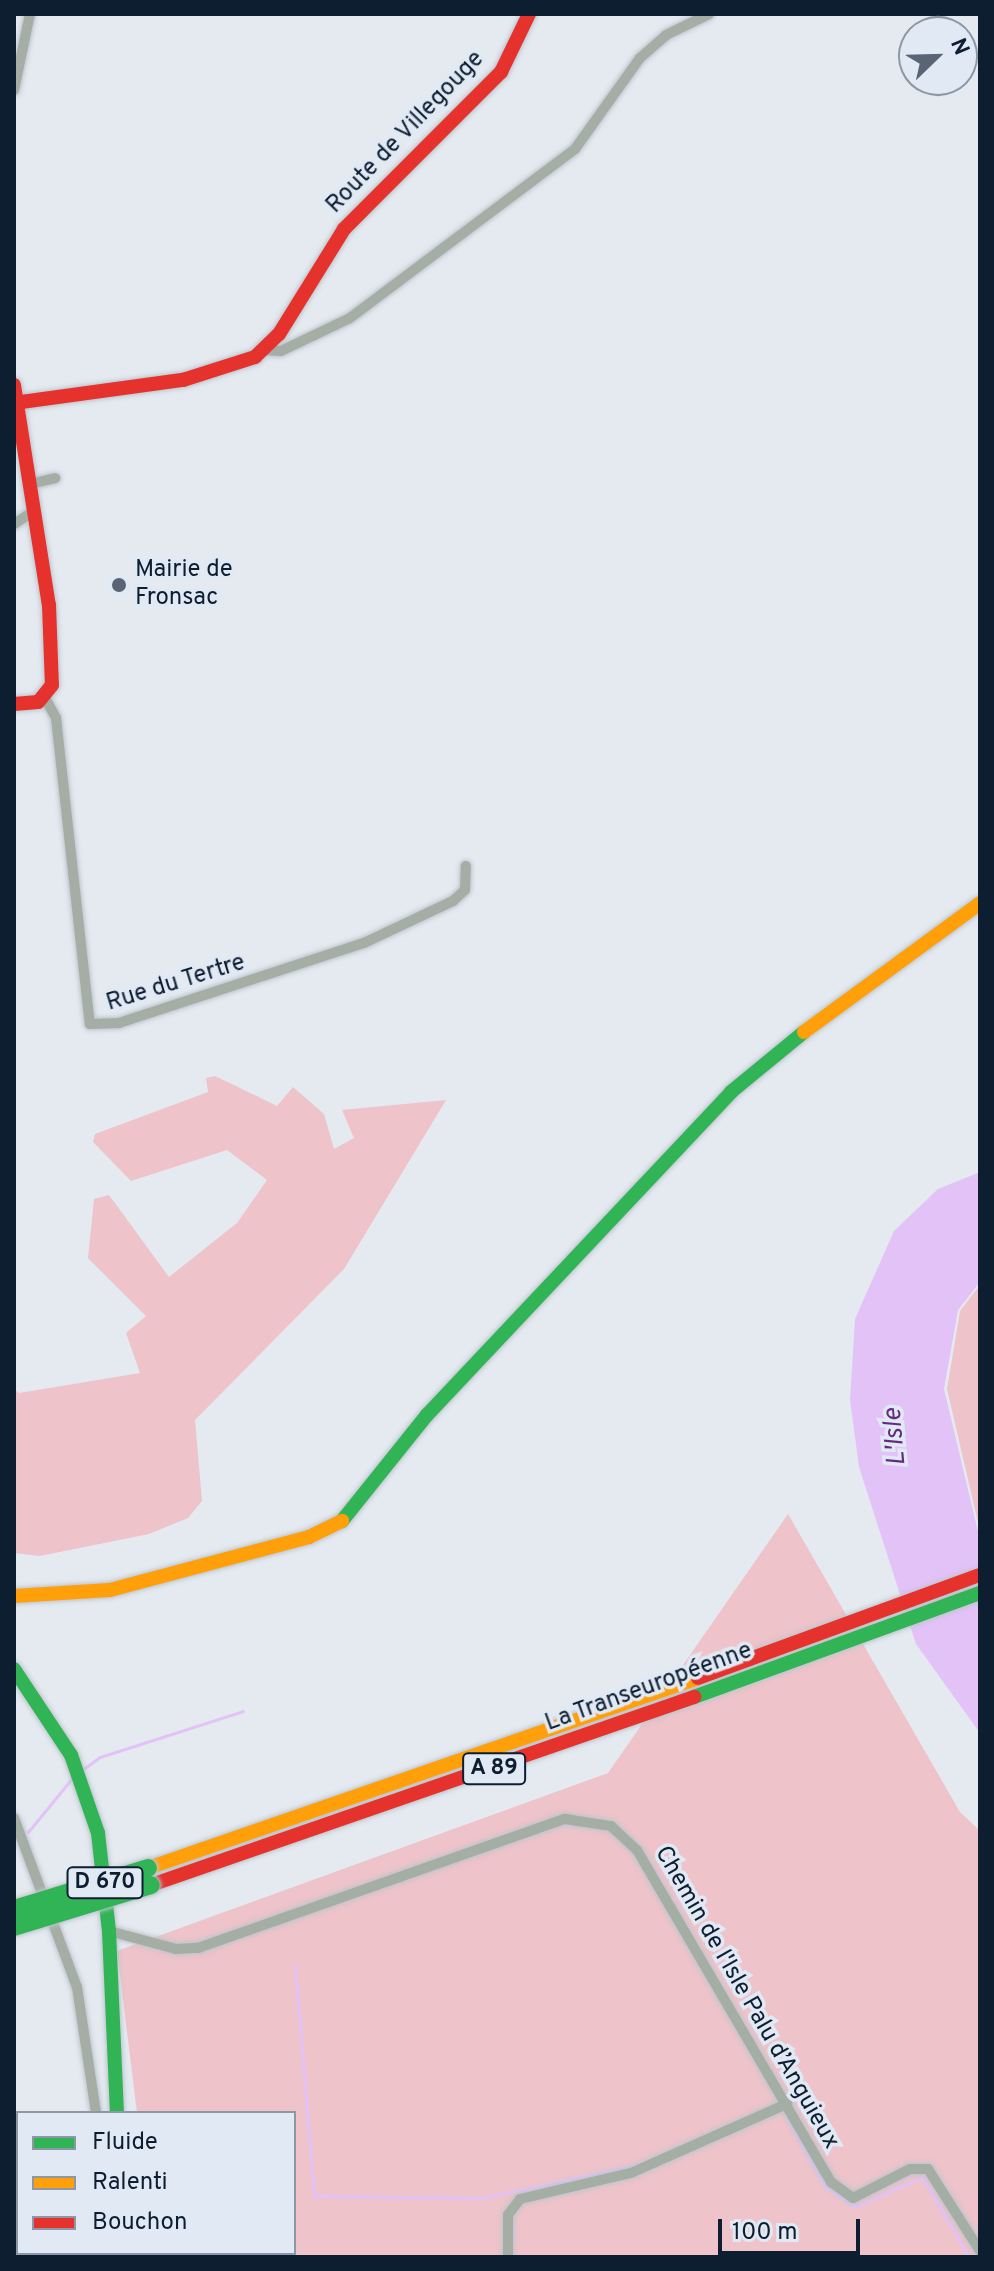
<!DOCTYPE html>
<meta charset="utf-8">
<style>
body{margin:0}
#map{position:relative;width:994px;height:2271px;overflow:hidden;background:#e4eaf0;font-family:Overpass,sans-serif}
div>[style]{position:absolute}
.green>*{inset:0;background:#eec3ca}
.water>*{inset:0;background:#e3c2f7}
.stream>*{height:3px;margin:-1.5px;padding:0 1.5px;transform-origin:1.5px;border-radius:1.5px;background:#e3c2f7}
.roads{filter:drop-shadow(0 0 2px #bec5cd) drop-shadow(0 0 2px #bec5cd)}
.street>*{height:10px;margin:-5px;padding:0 5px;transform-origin:5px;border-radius:5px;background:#a5aea4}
.fast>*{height:14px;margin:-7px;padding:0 7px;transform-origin:7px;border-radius:7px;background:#30b455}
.slow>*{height:14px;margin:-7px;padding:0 7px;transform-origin:7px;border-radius:7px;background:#ff9f0a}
.jam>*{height:14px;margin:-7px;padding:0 7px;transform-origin:7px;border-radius:7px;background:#e5322d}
.bridges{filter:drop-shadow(0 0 2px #bec5cd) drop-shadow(0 0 2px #bec5cd)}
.fast-bridge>*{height:18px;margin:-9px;padding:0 9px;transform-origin:9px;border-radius:9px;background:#30b455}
.dots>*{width:22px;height:22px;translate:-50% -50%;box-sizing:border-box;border:4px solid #e0e9f4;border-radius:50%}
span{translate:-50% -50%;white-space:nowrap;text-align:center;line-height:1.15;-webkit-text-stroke:7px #e0e9f4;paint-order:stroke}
.shield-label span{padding:2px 6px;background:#e0e9f4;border:2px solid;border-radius:6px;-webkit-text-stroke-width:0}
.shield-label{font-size:22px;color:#0e1e31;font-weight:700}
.street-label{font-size:24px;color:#0e1e31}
.poi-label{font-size:24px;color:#0e1e31}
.left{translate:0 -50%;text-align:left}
.water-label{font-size:26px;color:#652b7e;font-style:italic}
.frame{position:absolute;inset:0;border:16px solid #0e1e31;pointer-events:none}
.legend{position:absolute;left:16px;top:2111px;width:280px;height:144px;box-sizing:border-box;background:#e0e9f4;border:2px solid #8c98a6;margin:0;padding:10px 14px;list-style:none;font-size:24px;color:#0e1e31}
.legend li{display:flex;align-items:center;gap:16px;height:40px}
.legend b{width:40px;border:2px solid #8c98a6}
.north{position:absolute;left:898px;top:16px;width:80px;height:80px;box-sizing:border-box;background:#e0e9f4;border:2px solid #8c98a6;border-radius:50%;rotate:67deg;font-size:22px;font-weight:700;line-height:32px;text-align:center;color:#0e1e31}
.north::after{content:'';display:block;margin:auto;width:28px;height:36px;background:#596574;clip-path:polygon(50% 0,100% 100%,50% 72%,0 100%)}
.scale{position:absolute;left:718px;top:2219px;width:142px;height:36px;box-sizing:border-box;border:4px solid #0e1e31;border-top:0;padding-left:10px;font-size:24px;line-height:28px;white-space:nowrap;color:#0e1e31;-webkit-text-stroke:6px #e0e9f4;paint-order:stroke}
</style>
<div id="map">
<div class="green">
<div style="clip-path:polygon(215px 1076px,277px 1106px,293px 1087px,324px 1114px,334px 1149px,354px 1138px,342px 1110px,446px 1100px,344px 1269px,195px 1420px,202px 1501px,188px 1518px,149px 1534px,40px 1556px,14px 1553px,14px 1389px,19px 1393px,140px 1373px,126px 1333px,146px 1316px,88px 1258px,94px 1199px,109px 1195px,169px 1277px,237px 1223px,267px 1180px,227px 1150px,131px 1181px,93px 1142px,95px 1134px,208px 1092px,206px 1078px)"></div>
<div style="clip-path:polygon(980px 1285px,980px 1531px,947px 1389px,960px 1311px)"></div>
<div style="clip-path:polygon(788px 1514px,960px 1812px,980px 1831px,980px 2257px,155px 2257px,154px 2253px,294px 2253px,294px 2113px,137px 2113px,117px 1951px,608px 1773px)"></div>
</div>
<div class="water">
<div style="clip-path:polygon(980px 1172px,980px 1282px,958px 1310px,944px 1389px,980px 1540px,980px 1733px,916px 1644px,859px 1467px,850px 1400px,855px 1319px,894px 1231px,938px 1189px)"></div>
</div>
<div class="stream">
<div style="left:82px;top:1770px;width:22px;rotate:-36deg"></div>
<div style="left:100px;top:1757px;width:150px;rotate:-17.8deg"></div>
<div style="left:28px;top:1832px;width:71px;rotate:-50.7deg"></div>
<div style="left:295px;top:1965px;width:232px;rotate:85.3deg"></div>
<div style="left:314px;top:2196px;width:168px;rotate:0.7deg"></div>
<div style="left:482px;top:2198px;width:164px;rotate:-12.3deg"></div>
<div style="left:787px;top:2119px;width:78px;rotate:60.8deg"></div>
<div style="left:825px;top:2187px;width:36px;rotate:34deg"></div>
<div style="left:855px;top:2207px;width:73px;rotate:-24.1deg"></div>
<div style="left:922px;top:2177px;width:93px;rotate:59.6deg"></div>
</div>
<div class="roads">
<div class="street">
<div style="left:14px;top:90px;width:78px;rotate:-78.1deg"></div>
<div style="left:264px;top:350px;width:17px;rotate:3deg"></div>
<div style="left:281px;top:351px;width:76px;rotate:-25.6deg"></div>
<div style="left:350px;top:318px;width:281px;rotate:-36.9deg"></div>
<div style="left:575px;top:149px;width:112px;rotate:-54.5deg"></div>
<div style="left:640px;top:58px;width:35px;rotate:-41deg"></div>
<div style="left:666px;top:35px;width:48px;rotate:-26deg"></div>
<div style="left:30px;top:484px;width:26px;rotate:-13deg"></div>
<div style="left:14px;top:524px;width:24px;rotate:-33deg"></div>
<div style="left:45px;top:698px;width:23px;rotate:61deg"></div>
<div style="left:56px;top:718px;width:308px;rotate:83.7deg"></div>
<div style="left:90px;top:1024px;width:29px;rotate:-2deg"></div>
<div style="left:119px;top:1023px;width:258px;rotate:-18.1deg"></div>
<div style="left:364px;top:943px;width:98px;rotate:-25.3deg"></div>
<div style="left:453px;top:901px;width:16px;rotate:-43deg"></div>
<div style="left:465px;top:890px;width:24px;rotate:-88deg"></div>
<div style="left:14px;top:1818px;width:180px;rotate:69.6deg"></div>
<div style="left:77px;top:1987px;width:127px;rotate:81.4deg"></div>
<div style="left:109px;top:1931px;width:69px;rotate:15deg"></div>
<div style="left:176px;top:1949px;width:22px;rotate:-3deg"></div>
<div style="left:198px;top:1948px;width:389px;rotate:-19.4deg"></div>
<div style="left:565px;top:1819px;width:47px;rotate:8.7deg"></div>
<div style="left:611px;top:1826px;width:35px;rotate:43deg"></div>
<div style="left:637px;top:1850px;width:385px;rotate:59.7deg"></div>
<div style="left:831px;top:2182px;width:27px;rotate:36deg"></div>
<div style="left:853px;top:2198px;width:64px;rotate:-27deg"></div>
<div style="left:910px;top:2169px;width:18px"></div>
<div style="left:928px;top:2169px;width:97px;rotate:57.6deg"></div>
<div style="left:117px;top:2253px;width:4px;rotate:76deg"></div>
<div style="left:508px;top:2257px;width:42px;rotate:-90deg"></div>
<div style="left:508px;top:2215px;width:20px;rotate:-53deg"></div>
<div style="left:520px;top:2199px;width:114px;rotate:-13.2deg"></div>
<div style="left:631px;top:2173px;width:171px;rotate:-23.9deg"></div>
</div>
<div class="fast">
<div style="left:342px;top:1521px;width:136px;rotate:-51.3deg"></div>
<div style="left:427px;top:1415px;width:444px;rotate:-46.7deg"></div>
<div style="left:731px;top:1092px;width:94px;rotate:-39.4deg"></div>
<div style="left:14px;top:1669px;width:103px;rotate:56.5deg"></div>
<div style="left:71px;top:1755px;width:83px;rotate:70.9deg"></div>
<div style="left:98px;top:1833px;width:99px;rotate:83.6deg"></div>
<div style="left:109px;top:1931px;width:182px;rotate:87.5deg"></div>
<div style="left:694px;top:1697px;width:304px;rotate:-20deg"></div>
</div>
<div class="slow">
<div style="left:804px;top:1032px;width:218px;rotate:-36.2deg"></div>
<div style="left:14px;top:1596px;width:96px;rotate:-3.6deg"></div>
<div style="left:110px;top:1590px;width:206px;rotate:-14.9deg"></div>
<div style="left:309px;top:1537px;width:37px;rotate:-26deg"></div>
<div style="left:148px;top:1868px;width:582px;rotate:-19.06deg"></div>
</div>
<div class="jam">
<div style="left:14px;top:385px;width:223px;rotate:81deg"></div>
<div style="left:49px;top:605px;width:80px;rotate:87.9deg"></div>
<div style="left:52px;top:685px;width:22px;rotate:129deg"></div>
<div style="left:38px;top:702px;width:24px;rotate:175deg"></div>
<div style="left:14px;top:403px;width:171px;rotate:-7.8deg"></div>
<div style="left:183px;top:380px;width:76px;rotate:-17.7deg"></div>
<div style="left:255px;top:357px;width:33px;rotate:-44deg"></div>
<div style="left:279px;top:334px;width:123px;rotate:-58.2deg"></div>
<div style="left:344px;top:229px;width:222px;rotate:-45deg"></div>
<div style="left:501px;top:72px;width:64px;rotate:-64.2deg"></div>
<div style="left:698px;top:1678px;width:300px;rotate:-20.1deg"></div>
<div style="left:151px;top:1885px;width:575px;rotate:-19.1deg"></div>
<div style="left:137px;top:2253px;width:4px;rotate:76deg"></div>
</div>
</div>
<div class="bridges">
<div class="fast-bridge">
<div style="left:14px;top:1909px;width:140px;rotate:-17deg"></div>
<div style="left:14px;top:1927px;width:143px;rotate:-17deg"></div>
</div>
</div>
<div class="dots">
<div style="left:119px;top:585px;background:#596574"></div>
</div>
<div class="shield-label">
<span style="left:494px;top:1769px">A 89</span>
<span style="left:105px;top:1883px">D 670</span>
</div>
<div class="street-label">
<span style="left:406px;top:133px;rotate:-46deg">Route de Villegouge</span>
<span style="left:176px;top:984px;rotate:-17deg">Rue du Tertre</span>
<span style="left:649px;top:1688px;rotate:-20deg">La Transeuropéenne</span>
<span style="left:746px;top:1998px;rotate:60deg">Chemin de l'Isle Palu d’Anguieux</span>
</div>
<div class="poi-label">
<span class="left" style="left:135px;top:585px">Mairie de<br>Fronsac</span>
</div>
<div class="water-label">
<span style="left:896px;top:1437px;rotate:-95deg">L'Isle</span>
</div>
<div class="frame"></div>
<ul class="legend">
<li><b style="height:10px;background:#30b455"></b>Fluide</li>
<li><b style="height:10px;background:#ff9f0a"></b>Ralenti</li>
<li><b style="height:10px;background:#e5322d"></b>Bouchon</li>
</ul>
<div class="north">N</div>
<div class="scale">100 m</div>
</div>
